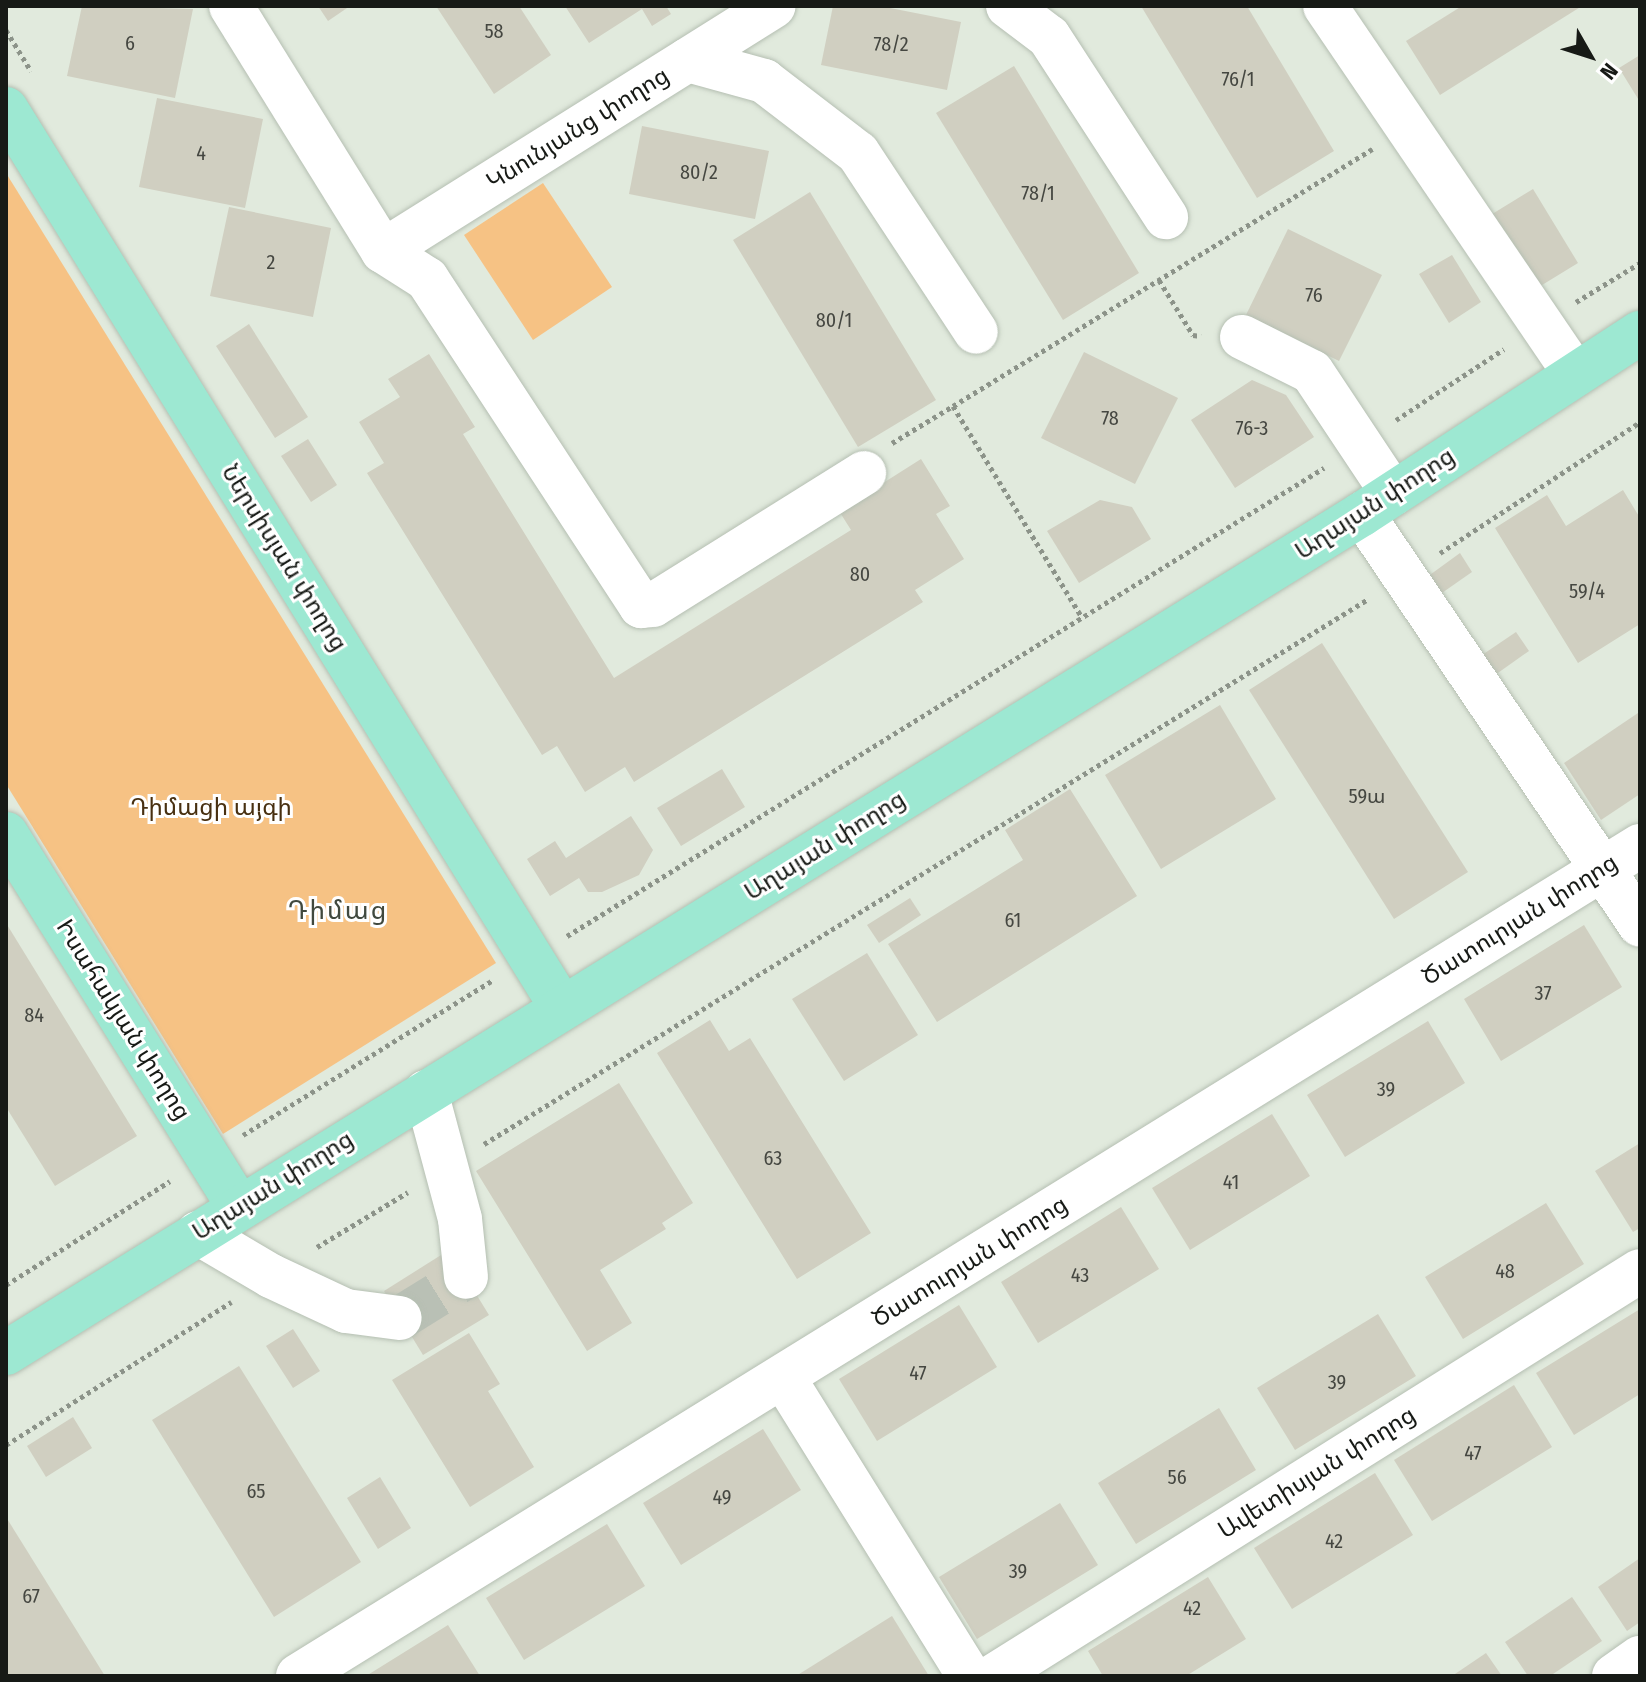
<!DOCTYPE html>
<meta charset="utf-8">
<style>
body{margin:0}
#map{position:relative;width:1646px;height:1682px;overflow:hidden;background:#e1eadd;font-family:"Fira Sans Condensed","Noto Sans Armenian",sans-serif}
div>[style]{position:absolute}
.green>*{inset:0;background:#f6c284}
.building>*{inset:0;background:#d0cfc1}
.minor-tunnel>*{height:44px;margin-top:-22px;transform-origin:0;background:repeating-linear-gradient(90deg,#b9c0b5 0 44px,transparent 0 66px)}
.path>*{height:5px;margin-top:-2.5px;transform-origin:0;background:repeating-linear-gradient(90deg,#8c9389 0 4px,transparent 0 8px)}
.roads{filter:drop-shadow(0 0 2px #b5bfb2) drop-shadow(0 0 2px #b5bfb2)}
.minor>*{height:44px;margin:-22px;padding:0 22px;transform-origin:22px;border-radius:22px;background:#fff}
.major>*{height:44px;margin:-22px;padding:0 22px;transform-origin:22px;border-radius:22px;background:#9de8d2}
span{translate:-50% -50%;white-space:nowrap;text-align:center;line-height:1.15;-webkit-text-stroke:6px #fff;paint-order:stroke}
.number-label{font-size:20px;color:#454741}
.number-label span{-webkit-text-stroke-width:0}
.street-label{font-size:24px;color:#171a16}
.park-label{font-size:24px;color:#483011}
.neighbourhood-label{font-size:26px;color:#41493e;letter-spacing:2px}
.frame{position:absolute;inset:0;border:8px solid #171a16;pointer-events:none}
.north{position:absolute;left:1550px;top:16px;width:80px;height:80px;-webkit-text-stroke:6px #fff;paint-order:stroke;rotate:129deg;font-size:22px;font-weight:700;line-height:32px;text-align:center;color:#171a16}
.north::after{content:'';display:block;margin:auto;width:28px;height:36px;background:#171a16;clip-path:polygon(50% 0,100% 100%,50% 72%,0 100%)}
</style>
<div id="map">
<div class="green">
<div style="clip-path:polygon(6px 173px,496px 963px,223px 1134px,6px 784px)"></div>
<div style="clip-path:polygon(543px 183px,612px 287px,533px 340px,464px 235px)"></div>
</div>
<div class="building">
<div style="clip-path:polygon(82px 6px,193px 9px,175px 98px,67px 76px)"></div>
<div style="clip-path:polygon(318px 6px,350px 6px,328px 21px)"></div>
<div style="clip-path:polygon(436px 6px,519px 6px,551px 55px,494px 94px)"></div>
<div style="clip-path:polygon(565px 6px,666px 6px,671px 14px,652px 26px,642px 9px,589px 43px)"></div>
<div style="clip-path:polygon(833px 6px,880px 6px,961px 22px,947px 90px,821px 65px)"></div>
<div style="clip-path:polygon(1141px 6px,1247px 6px,1334px 151px,1257px 198px)"></div>
<div style="clip-path:polygon(1462px 6px,1582px 6px,1440px 95px,1406px 41px)"></div>
<div style="clip-path:polygon(1640px 55px,1640px 102px,1619px 68px)"></div>
<div style="clip-path:polygon(1014px 66px,1139px 273px,1063px 320px,936px 113px)"></div>
<div style="clip-path:polygon(157px 98px,263px 119px,245px 208px,139px 187px)"></div>
<div style="clip-path:polygon(642px 126px,769px 151px,755px 219px,629px 194px)"></div>
<div style="clip-path:polygon(1533px 189px,1578px 263px,1529px 293px,1484px 219px)"></div>
<div style="clip-path:polygon(810px 192px,936px 400px,858px 447px,733px 240px)"></div>
<div style="clip-path:polygon(229px 207px,331px 228px,313px 317px,210px 296px)"></div>
<div style="clip-path:polygon(1288px 229px,1382px 275px,1339px 361px,1246px 315px)"></div>
<div style="clip-path:polygon(1452px 255px,1481px 302px,1449px 323px,1419px 274px)"></div>
<div style="clip-path:polygon(249px 324px,308px 417px,275px 438px,216px 346px)"></div>
<div style="clip-path:polygon(1084px 352px,1178px 398px,1135px 484px,1041px 438px)"></div>
<div style="clip-path:polygon(429px 354px,475px 427px,463px 434px,614px 678px,851px 530px,839px 511px,921px 459px,950px 506px,936px 514px,964px 559px,915px 590px,923px 602px,634px 782px,625px 767px,585px 792px,557px 746px,542px 755px,367px 473px,384px 463px,359px 422px,400px 397px,388px 379px)"></div>
<div style="clip-path:polygon(1252px 380px,1286px 395px,1314px 437px,1235px 488px,1191px 420px)"></div>
<div style="clip-path:polygon(308px 439px,337px 485px,311px 502px,281px 456px)"></div>
<div style="clip-path:polygon(1623px 490px,1640px 518px,1640px 624px,1578px 663px,1495px 528px,1547px 495px,1566px 526px)"></div>
<div style="clip-path:polygon(1100px 500px,1132px 507px,1151px 539px,1079px 583px,1047px 531px)"></div>
<div style="clip-path:polygon(1460px 553px,1472px 572px,1439px 595px,1427px 577px)"></div>
<div style="clip-path:polygon(1516px 632px,1529px 651px,1495px 675px,1482px 655px)"></div>
<div style="clip-path:polygon(1322px 643px,1468px 872px,1394px 919px,1249px 690px)"></div>
<div style="clip-path:polygon(1220px 705px,1276px 799px,1161px 869px,1105px 775px)"></div>
<div style="clip-path:polygon(1638px 713px,1640px 794px,1601px 820px,1564px 763px)"></div>
<div style="clip-path:polygon(722px 769px,745px 807px,681px 846px,657px 808px)"></div>
<div style="clip-path:polygon(1070px 789px,1137px 896px,937px 1022px,888px 944px,1023px 860px,1005px 830px)"></div>
<div style="clip-path:polygon(631px 816px,653px 850px,639px 875px,602px 892px,588px 892px,579px 878px,550px 896px,527px 859px,555px 841px,566px 858px)"></div>
<div style="clip-path:polygon(910px 898px,921px 915px,879px 943px,867px 925px)"></div>
<div style="clip-path:polygon(6px 923px,137px 1136px,55px 1186px,6px 1107px)"></div>
<div style="clip-path:polygon(1584px 925px,1622px 987px,1501px 1061px,1464px 999px)"></div>
<div style="clip-path:polygon(867px 953px,918px 1035px,844px 1081px,792px 999px)"></div>
<div style="clip-path:polygon(710px 1020px,729px 1051px,750px 1038px,871px 1233px,797px 1279px,657px 1053px)"></div>
<div style="clip-path:polygon(1428px 1021px,1465px 1083px,1345px 1157px,1307px 1095px)"></div>
<div style="clip-path:polygon(619px 1083px,693px 1203px,662px 1223px,666px 1229px,600px 1270px,632px 1323px,587px 1351px,476px 1171px)"></div>
<div style="clip-path:polygon(1272px 1114px,1310px 1176px,1190px 1250px,1152px 1188px)"></div>
<div style="clip-path:polygon(1640px 1143px,1640px 1228px,1633px 1232px,1595px 1171px)"></div>
<div style="clip-path:polygon(1546px 1203px,1584px 1264px,1463px 1339px,1425px 1277px)"></div>
<div style="clip-path:polygon(1121px 1207px,1159px 1269px,1038px 1343px,1001px 1282px)"></div>
<div style="clip-path:polygon(449px 1250px,489px 1315px,423px 1355px,384px 1291px)"></div>
<div style="clip-path:polygon(959px 1305px,997px 1367px,877px 1441px,839px 1379px)"></div>
<div style="clip-path:polygon(1640px 1309px,1640px 1394px,1574px 1435px,1536px 1373px)"></div>
<div style="clip-path:polygon(1378px 1314px,1416px 1376px,1295px 1450px,1257px 1388px)"></div>
<div style="clip-path:polygon(293px 1329px,320px 1371px,293px 1388px,266px 1346px)"></div>
<div style="clip-path:polygon(469px 1333px,500px 1384px,488px 1391px,534px 1467px,470px 1507px,392px 1380px)"></div>
<div style="clip-path:polygon(239px 1366px,361px 1562px,274px 1617px,152px 1420px)"></div>
<div style="clip-path:polygon(1514px 1385px,1552px 1447px,1432px 1521px,1394px 1460px)"></div>
<div style="clip-path:polygon(1219px 1408px,1256px 1470px,1136px 1544px,1098px 1483px)"></div>
<div style="clip-path:polygon(73px 1417px,92px 1448px,46px 1477px,27px 1446px)"></div>
<div style="clip-path:polygon(763px 1429px,801px 1490px,681px 1565px,643px 1503px)"></div>
<div style="clip-path:polygon(1375px 1473px,1413px 1535px,1292px 1609px,1254px 1548px)"></div>
<div style="clip-path:polygon(380px 1477px,411px 1528px,378px 1549px,347px 1498px)"></div>
<div style="clip-path:polygon(1060px 1503px,1098px 1565px,977px 1639px,939px 1577px)"></div>
<div style="clip-path:polygon(6px 1517px,105px 1676px,6px 1676px)"></div>
<div style="clip-path:polygon(607px 1524px,645px 1586px,524px 1660px,486px 1598px)"></div>
<div style="clip-path:polygon(1640px 1558px,1640px 1622px,1627px 1631px,1598px 1587px)"></div>
<div style="clip-path:polygon(1208px 1577px,1246px 1639px,1186px 1676px,1103px 1676px,1088px 1651px)"></div>
<div style="clip-path:polygon(1572px 1597px,1602px 1641px,1550px 1676px,1528px 1676px,1505px 1642px)"></div>
<div style="clip-path:polygon(892px 1616px,929px 1676px,796px 1676px)"></div>
<div style="clip-path:polygon(448px 1625px,480px 1676px,366px 1676px)"></div>
<div style="clip-path:polygon(1486px 1653px,1502px 1676px,1452px 1676px)"></div>
</div>
<div class="minor-tunnel">
<div style="left:400px;top:1318px;width:78px;rotate:-31.8deg"></div>
</div>
<div class="path">
<div style="left:6px;top:30px;width:48px;rotate:58.6deg"></div>
<div style="left:1159px;top:280px;width:65px;rotate:58.3deg"></div>
<div style="left:1193px;top:335px;width:8px;rotate:7deg"></div>
<div style="left:1576px;top:302px;width:75px;rotate:-31.4deg"></div>
<div style="left:953px;top:406px;width:492px;rotate:-31.5deg"></div>
<div style="left:1396px;top:420px;width:129px;rotate:-33.3deg"></div>
<div style="left:892px;top:443px;width:71px;rotate:-31.2deg"></div>
<div style="left:953px;top:406px;width:247px;rotate:58.6deg"></div>
<div style="left:1440px;top:553px;width:239px;rotate:-33.2deg"></div>
<div style="left:567px;top:936px;width:890px;rotate:-31.73deg"></div>
<div style="left:243px;top:1135px;width:294px;rotate:-31.8deg"></div>
<div style="left:484px;top:1144px;width:1038px;rotate:-31.65deg"></div>
<div style="left:317px;top:1247px;width:106px;rotate:-31.1deg"></div>
<div style="left:6px;top:1285px;width:194px;rotate:-32.4deg"></div>
<div style="left:6px;top:1445px;width:267px;rotate:-32.4deg"></div>
</div>
<div class="roads">
<div class="minor">
<div style="left:231px;top:6px;width:288px;rotate:58.2deg"></div>
<div style="left:383px;top:251px;width:52px;rotate:32.5deg"></div>
<div style="left:427px;top:279px;width:391px;rotate:56.8deg"></div>
<div style="left:641px;top:606px;width:12px;rotate:-5deg"></div>
<div style="left:653px;top:605px;width:249px;rotate:-32deg"></div>
<div style="left:1008px;top:6px;width:51px;rotate:37.1deg"></div>
<div style="left:1049px;top:37px;width:215px;rotate:57deg"></div>
<div style="left:1325px;top:6px;width:445px;rotate:55.8deg"></div>
<div style="left:688px;top:60px;width:79px;rotate:15.4deg"></div>
<div style="left:764px;top:81px;width:118px;rotate:37.5deg"></div>
<div style="left:858px;top:153px;width:214px;rotate:56.6deg"></div>
<div style="left:383px;top:251px;width:461px;rotate:-32.1deg"></div>
<div style="left:1242px;top:337px;width:78px;rotate:26.6deg"></div>
<div style="left:1312px;top:372px;width:146px;rotate:56.4deg"></div>
<div style="left:1362px;top:514px;width:496px;rotate:55.9deg"></div>
<div style="left:426px;top:1092px;width:131px;rotate:75deg"></div>
<div style="left:460px;top:1219px;width:58px;rotate:84.1deg"></div>
<div style="left:198px;top:1233px;width:85px;rotate:30.5deg"></div>
<div style="left:271px;top:1276px;width:83px;rotate:25deg"></div>
<div style="left:346px;top:1311px;width:54px;rotate:7.4deg"></div>
<div style="left:783px;top:1377px;width:352px;rotate:58.1deg"></div>
<div style="left:298px;top:1676px;width:1578px;rotate:-31.74deg"></div>
<div style="left:994px;top:1676px;width:762px;rotate:-32.09deg"></div>
<div style="left:1614px;top:1676px;width:32px;rotate:-35deg"></div>
</div>
<div class="major">
<div style="left:6px;top:109px;width:1057px;rotate:58.26deg"></div>
<div style="left:6px;top:834px;width:440px;rotate:58deg"></div>
<div style="left:6px;top:1353px;width:1595px;rotate:-31.75deg"></div>
<div style="left:1362px;top:514px;width:332px;rotate:-33.1deg"></div>
</div>
</div>
<div class="number-label">
<span style="left:494px;top:31px">58</span>
<span style="left:130px;top:43px">6</span>
<span style="left:891px;top:44px">78/2</span>
<span style="left:1238px;top:79px">76/1</span>
<span style="left:201px;top:153px">4</span>
<span style="left:699px;top:172px">80/2</span>
<span style="left:1038px;top:193px">78/1</span>
<span style="left:271px;top:262px">2</span>
<span style="left:1314px;top:295px">76</span>
<span style="left:834px;top:320px">80/1</span>
<span style="left:1110px;top:418px">78</span>
<span style="left:1252px;top:428px">76-3</span>
<span style="left:860px;top:574px">80</span>
<span style="left:1587px;top:591px">59/4</span>
<span style="left:1367px;top:796px">59ա</span>
<span style="left:1013px;top:920px">61</span>
<span style="left:1543px;top:993px">37</span>
<span style="left:34px;top:1015px">84</span>
<span style="left:1386px;top:1089px">39</span>
<span style="left:773px;top:1158px">63</span>
<span style="left:1231px;top:1182px">41</span>
<span style="left:1505px;top:1271px">48</span>
<span style="left:1080px;top:1275px">43</span>
<span style="left:918px;top:1373px">47</span>
<span style="left:1337px;top:1382px">39</span>
<span style="left:1473px;top:1453px">47</span>
<span style="left:1177px;top:1477px">56</span>
<span style="left:256px;top:1491px">65</span>
<span style="left:722px;top:1497px">49</span>
<span style="left:1334px;top:1541px">42</span>
<span style="left:1018px;top:1571px">39</span>
<span style="left:31px;top:1596px">67</span>
<span style="left:1192px;top:1608px">42</span>
</div>
<div class="street-label">
<span style="left:578px;top:129px;rotate:-32deg">Կնունյանց փողոց</span>
<span style="left:1375px;top:504px;rotate:-33deg">Աղայան փողոց</span>
<span style="left:284px;top:558px;rotate:58deg">Ներսիսյան փողոց</span>
<span style="left:825px;top:846px;rotate:-32deg">Աղայան փողոց</span>
<span style="left:1520px;top:920px;rotate:-32deg">Ծատուրյան փողոց</span>
<span style="left:123px;top:1020px;rotate:58deg">Իսահակյան փողոց</span>
<span style="left:273px;top:1186px;rotate:-32deg">Աղայան փողոց</span>
<span style="left:970px;top:1262px;rotate:-32deg">Ծատուրյան փողոց</span>
<span style="left:1317px;top:1473px;rotate:-32deg">Ավետիսյան փողոց</span>
</div>
<div class="park-label">
<span style="left:211px;top:808px">Դիմացի այգի</span>
</div>
<div class="neighbourhood-label">
<span style="left:338px;top:911px">Դիմաց</span>
</div>
<div class="frame"></div>
<div class="north">N</div>
</div>
